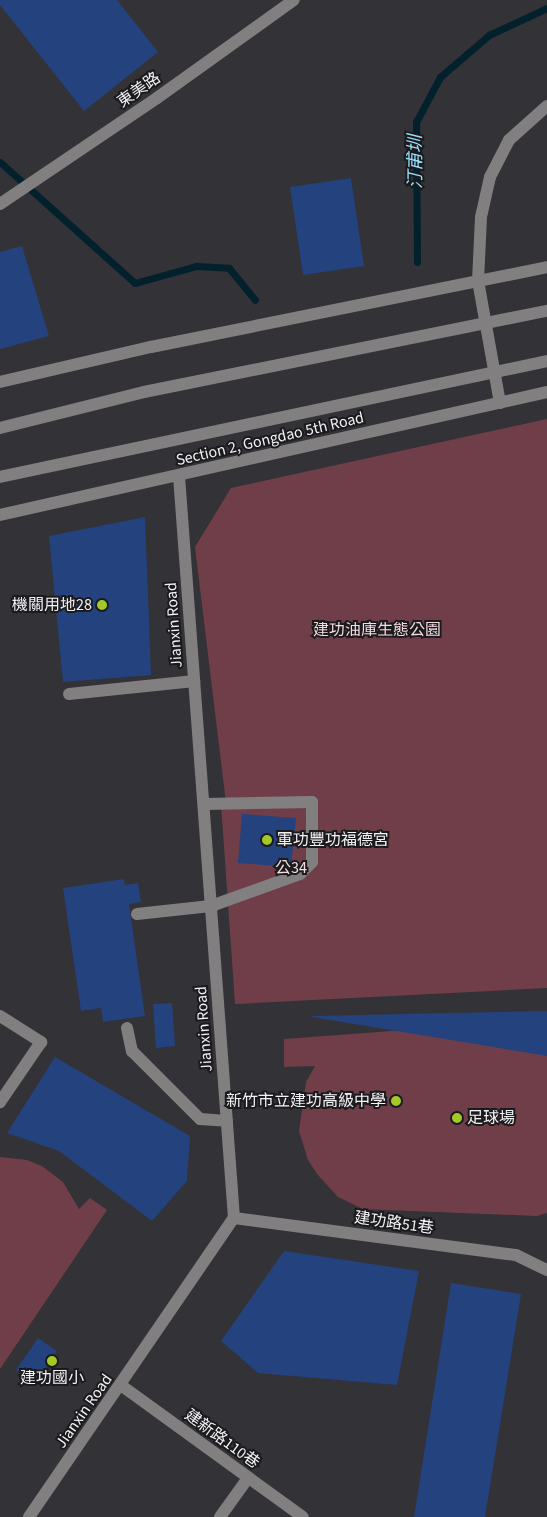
<!DOCTYPE html>
<meta charset="utf-8">
<style>
body{margin:0}
#map{position:relative;width:547px;height:1517px;overflow:hidden;background:#333237;font-family:"Source Sans 3","Noto Sans TC",sans-serif}
div>[style]{position:absolute}
.green>*{inset:0;background:#703e48}
.stream>*{height:7px;margin:-3.5px;padding:0 3.5px;transform-origin:3.5px;border-radius:3.5px;background:#02212d}
.building>*{inset:0;background:#24427d}
.minor>*{height:12px;margin:-6px;padding:0 6px;transform-origin:6px;border-radius:6px;background:#827f81}
.dots>*{width:14px;height:14px;translate:-50% -50%;box-sizing:border-box;border:2px solid #1b1a1d;border-radius:50%}
span{translate:-50% -50%;white-space:nowrap;text-align:center;line-height:1.15;-webkit-text-stroke:4px #1b1a1d;paint-order:stroke}
.street-label{font-size:16px;color:#f2f1f5}
.poi-label{font-size:16px;color:#f2f1f5}
.right{translate:-100% -50%;text-align:right}
.left{translate:0 -50%;text-align:left}
.park-label{font-size:16px;color:#f3dbdf}
.water-label{font-size:18px;color:#98defc;font-style:italic}
</style>
<div id="map">
<div class="green">
<div style="clip-path:polygon(547px 419px,547px 988px,235px 1004px,221px 804px,226px 803px,195px 547px,231px 488px)"></div>
<div style="clip-path:polygon(526px 1021px,547px 1021px,547px 1213px,537px 1216px,363px 1209px,338px 1197px,317px 1174px,308px 1160px,299px 1131px,306px 1082px,315px 1066px,284px 1067px,284px 1039px)"></div>
<div style="clip-path:polygon(0 1157px,27px 1160px,42px 1166px,63px 1182px,79px 1209px,90px 1198px,107px 1210px,0 1369px)"></div>
</div>
<div class="stream">
<div style="left:0;top:162px;width:181px;rotate:41.9deg"></div>
<div style="left:135px;top:283px;width:63px;rotate:-15.6deg"></div>
<div style="left:196px;top:266px;width:33px;rotate:3deg"></div>
<div style="left:229px;top:268px;width:41px;rotate:50.9deg"></div>
<div style="left:417px;top:262px;width:140px;rotate:-90.4deg"></div>
<div style="left:416px;top:122px;width:51px;rotate:-61.9deg"></div>
<div style="left:440px;top:77px;width:65px;rotate:-40.6deg"></div>
<div style="left:489px;top:35px;width:64px;rotate:-25deg"></div>
</div>
<div class="building">
<div style="clip-path:polygon(0 0,117px 0,158px 52px,84px 111px,0 5px)"></div>
<div style="clip-path:polygon(351px 178px,364px 266px,303px 275px,290px 187px)"></div>
<div style="clip-path:polygon(22px 246px,49px 336px,0 349px,0 252px)"></div>
<div style="clip-path:polygon(145px 517px,151px 675px,63px 682px,49px 536px)"></div>
<div style="clip-path:polygon(242px 814px,296px 818px,291px 867px,238px 863px)"></div>
<div style="clip-path:polygon(124px 879px,125px 885px,138px 883px,141px 902px,129px 904px,145px 1016px,103px 1022px,101px 1008px,81px 1011px,63px 888px)"></div>
<div style="clip-path:polygon(172px 1003px,175px 1046px,156px 1048px,153px 1004px)"></div>
<div style="clip-path:polygon(547px 1011px,547px 1056px,312px 1017px,312px 1016px)"></div>
<div style="clip-path:polygon(55px 1057px,190px 1136px,187px 1181px,152px 1221px,59px 1151px,7px 1133px)"></div>
<div style="clip-path:polygon(284px 1251px,419px 1271px,397px 1385px,258px 1373px,221px 1341px)"></div>
<div style="clip-path:polygon(451px 1283px,521px 1294px,485px 1517px,414px 1517px)"></div>
<div style="clip-path:polygon(38px 1338px,57px 1351px,35px 1383px,16px 1370px)"></div>
</div>
<div class="minor">
<div style="left:0;top:204px;width:189px;rotate:-34deg"></div>
<div style="left:157px;top:98px;width:168px;rotate:-35.6deg"></div>
<div style="left:0;top:382px;width:155px;rotate:-13.1deg"></div>
<div style="left:151px;top:347px;width:404px;rotate:-11.4deg"></div>
<div style="left:500px;top:403px;width:124px;rotate:-100.2deg"></div>
<div style="left:478px;top:281px;width:64px;rotate:-87.3deg"></div>
<div style="left:481px;top:217px;width:41px;rotate:-77.3deg"></div>
<div style="left:490px;top:177px;width:42px;rotate:-62.8deg"></div>
<div style="left:509px;top:140px;width:51px;rotate:-41.8deg"></div>
<div style="left:0;top:428px;width:148px;rotate:-14deg"></div>
<div style="left:144px;top:392px;width:411px;rotate:-11.4deg"></div>
<div style="left:0;top:477px;width:559px;rotate:-11.97deg"></div>
<div style="left:0;top:515px;width:561px;rotate:-12.67deg"></div>
<div style="left:69px;top:694px;width:126px;rotate:-5.9deg"></div>
<div style="left:137px;top:914px;width:74px;rotate:-6.2deg"></div>
<div style="left:211px;top:906px;width:95px;rotate:-19.8deg"></div>
<div style="left:300px;top:874px;width:17px;rotate:-45deg"></div>
<div style="left:312px;top:862px;width:60px;rotate:-90deg"></div>
<div style="left:312px;top:802px;width:108px;rotate:178.9deg"></div>
<div style="left:0;top:1016px;width:49px;rotate:32.4deg"></div>
<div style="left:41px;top:1042px;width:73px;rotate:124.3deg"></div>
<div style="left:127px;top:1028px;width:24px;rotate:78deg"></div>
<div style="left:132px;top:1051px;width:96px;rotate:45deg"></div>
<div style="left:200px;top:1119px;width:27px;rotate:4deg"></div>
<div style="left:234px;top:1218px;width:284px;rotate:7.5deg"></div>
<div style="left:516px;top:1255px;width:34px;rotate:26deg"></div>
<div style="left:122px;top:1386px;width:223px;rotate:35.9deg"></div>
<div style="left:29px;top:1517px;width:363px;rotate:-55.6deg"></div>
<div style="left:234px;top:1218px;width:744px;rotate:-94.24deg"></div>
<div style="left:220px;top:1517px;width:48px;rotate:-54.3deg"></div>
</div>
<div class="dots">
<div style="left:102px;top:605px;background:#a3c926"></div>
<div style="left:267px;top:840px;background:#a3c926"></div>
<div style="left:396px;top:1101px;background:#a3c926"></div>
<div style="left:457px;top:1118px;background:#a3c926"></div>
<div style="left:52px;top:1361px;background:#a3c926"></div>
</div>
<div class="street-label">
<span style="left:139px;top:90px;rotate:-35deg">東美路</span>
<span style="left:270px;top:439px;rotate:-13deg">Section 2, Gongdao 5th Road</span>
<span style="left:174px;top:625px;rotate:-94deg">Jianxin Road</span>
<span style="left:204px;top:1029px;rotate:-94deg">Jianxin Road</span>
<span style="left:394px;top:1223px;rotate:8deg">建功路51巷</span>
<span style="left:84px;top:1411px;rotate:-55deg">Jianxin Road</span>
<span style="left:222px;top:1439px;rotate:36deg">建新路110巷</span>
</div>
<div class="poi-label">
<span class="right" style="left:92px;top:605px">機關用地28</span>
<span class="left" style="left:277px;top:840px">軍功豐功福德宮</span>
<span class="right" style="left:386px;top:1101px">新竹市立建功高級中學</span>
<span class="left" style="left:467px;top:1118px">足球場</span>
<span style="left:52px;top:1378px">建功國小</span>
</div>
<div class="park-label">
<span style="left:377px;top:630px">建功油庫生態公園</span>
<span style="left:291px;top:868px">公34</span>
</div>
<div class="water-label">
<span style="left:416px;top:162px;rotate:-90deg">汀甫圳</span>
</div>
</div>
